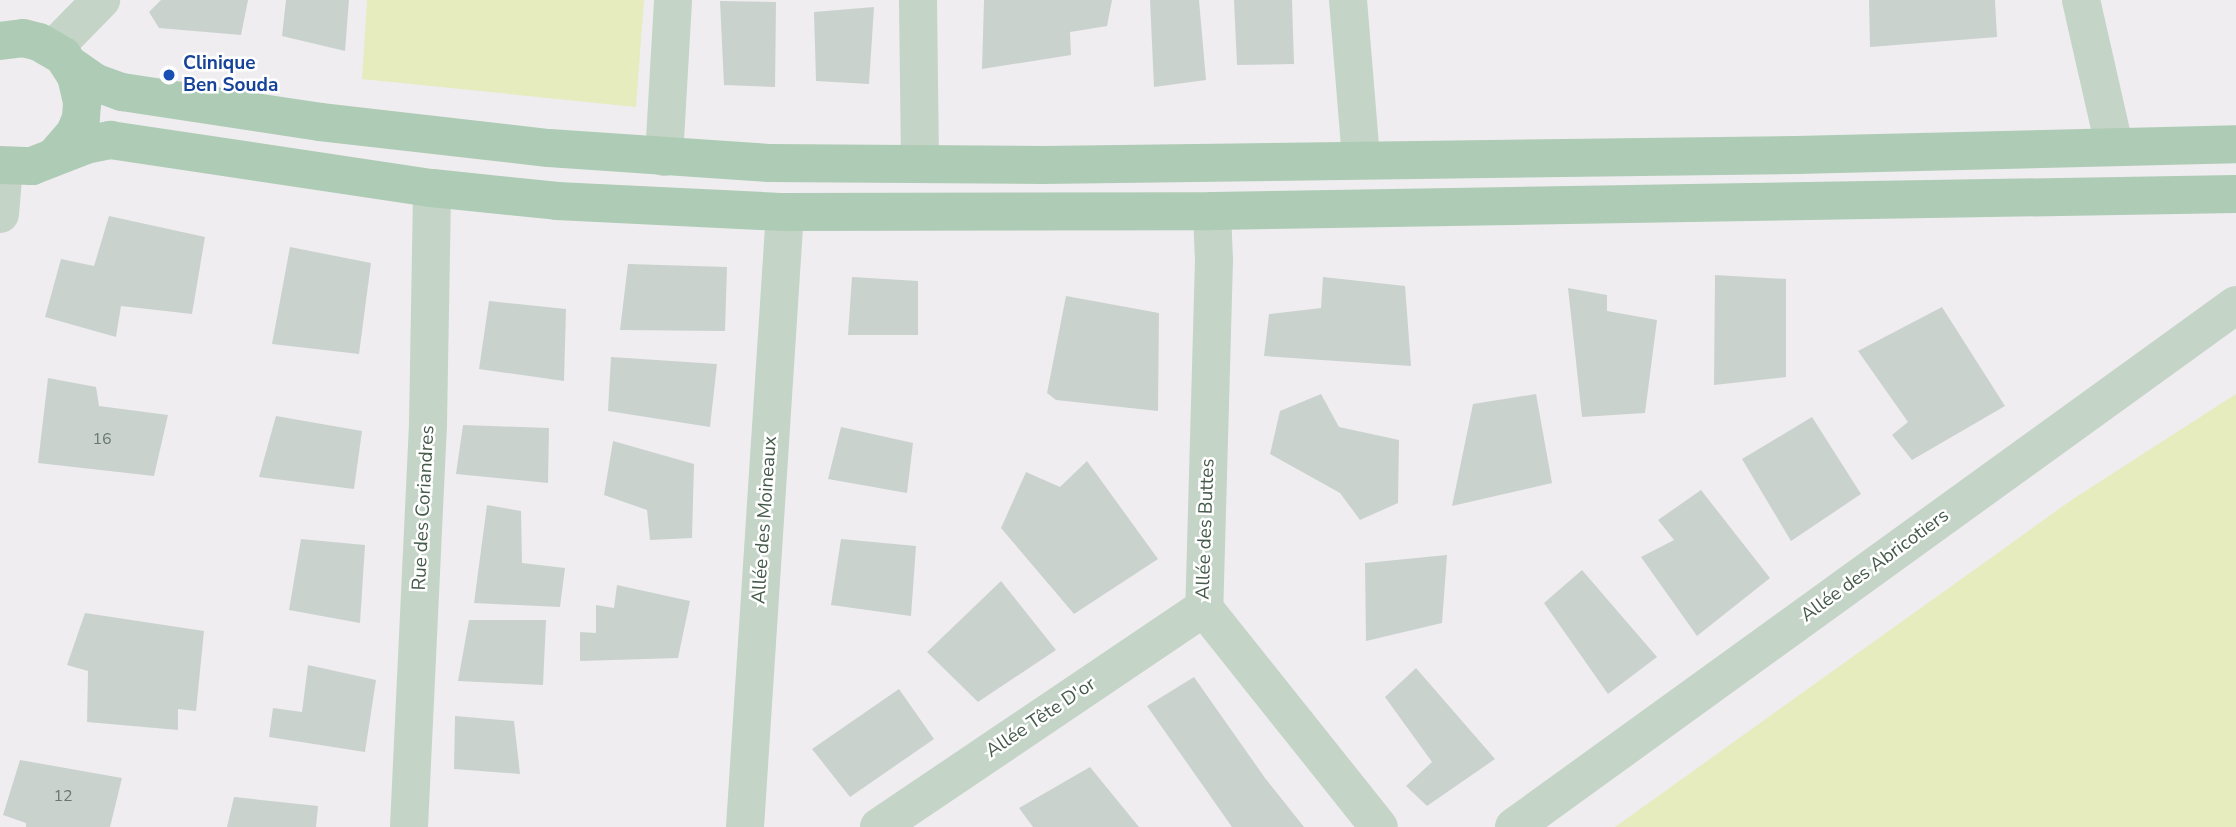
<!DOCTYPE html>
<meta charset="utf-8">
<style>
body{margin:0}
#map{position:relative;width:2236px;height:827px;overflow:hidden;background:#efedf0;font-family:"Nunito Sans",sans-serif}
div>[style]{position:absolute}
.green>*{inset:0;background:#e6ecbd}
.building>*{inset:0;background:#cad2ce}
.minor>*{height:38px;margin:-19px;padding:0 19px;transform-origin:19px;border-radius:19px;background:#c4d4c7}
.major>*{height:38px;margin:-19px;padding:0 19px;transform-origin:19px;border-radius:19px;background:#aecbb5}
.dots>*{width:19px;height:19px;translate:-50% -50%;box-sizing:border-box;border:4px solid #fff;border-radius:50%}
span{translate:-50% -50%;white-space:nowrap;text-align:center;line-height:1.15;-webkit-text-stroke:5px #fff;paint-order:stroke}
.number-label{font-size:16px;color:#67786c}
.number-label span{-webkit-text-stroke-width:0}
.transit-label{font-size:19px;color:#164399;font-weight:700}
.left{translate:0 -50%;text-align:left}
.street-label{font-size:19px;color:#465a4b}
</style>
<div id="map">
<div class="green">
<div style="clip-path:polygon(367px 0,644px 0,636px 107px,362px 79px)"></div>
<div style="clip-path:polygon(2236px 394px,2236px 827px,1615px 827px,2073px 499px)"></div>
</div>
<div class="building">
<div style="clip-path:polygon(161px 0,248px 0,241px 35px,159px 28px,149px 12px)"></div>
<div style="clip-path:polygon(286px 0,349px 0,345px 51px,282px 36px)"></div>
<div style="clip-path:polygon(984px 0,1112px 0,1107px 26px,1070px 32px,1071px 55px,982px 69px)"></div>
<div style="clip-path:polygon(1150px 0,1199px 0,1206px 80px,1154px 87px)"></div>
<div style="clip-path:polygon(1234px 0,1292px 0,1294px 64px,1237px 65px)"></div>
<div style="clip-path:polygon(1869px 0,1995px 0,1997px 37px,1870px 47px)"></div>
<div style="clip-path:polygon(720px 1px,776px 2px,775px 87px,724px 85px)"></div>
<div style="clip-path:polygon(874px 7px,869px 84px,816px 81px,814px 12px)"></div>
<div style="clip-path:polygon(109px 216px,205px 237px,192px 314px,121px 306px,116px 337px,45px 317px,61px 259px,94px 266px)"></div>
<div style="clip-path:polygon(290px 247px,371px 263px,359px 354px,272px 344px)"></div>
<div style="clip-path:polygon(628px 264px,727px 267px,725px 331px,620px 330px)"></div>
<div style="clip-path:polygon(1715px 275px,1786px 279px,1786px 377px,1714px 385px)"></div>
<div style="clip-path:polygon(852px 277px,918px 281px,918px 335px,848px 335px)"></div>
<div style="clip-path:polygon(1323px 277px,1405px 286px,1411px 366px,1264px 356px,1269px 314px,1321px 308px)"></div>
<div style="clip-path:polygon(1568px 288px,1607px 295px,1607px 311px,1657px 320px,1645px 413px,1582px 417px)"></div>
<div style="clip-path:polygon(1066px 296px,1159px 313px,1158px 411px,1056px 400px,1047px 393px)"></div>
<div style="clip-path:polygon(489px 301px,566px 309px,564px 381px,479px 369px)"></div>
<div style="clip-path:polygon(1942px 307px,2005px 406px,1912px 460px,1892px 435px,1908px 422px,1858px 351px)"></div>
<div style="clip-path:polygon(611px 357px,717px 364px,710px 427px,608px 411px)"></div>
<div style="clip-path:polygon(48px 378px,96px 387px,99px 406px,168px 415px,154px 476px,38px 463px)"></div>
<div style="clip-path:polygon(1321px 394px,1339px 427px,1399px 440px,1398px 503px,1360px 520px,1340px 493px,1270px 454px,1280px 411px)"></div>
<div style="clip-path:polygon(1536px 394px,1552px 483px,1452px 506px,1473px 404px)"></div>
<div style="clip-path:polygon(276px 416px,362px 431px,354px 489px,259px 477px)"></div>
<div style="clip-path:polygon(1812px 417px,1861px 494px,1791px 541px,1742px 459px)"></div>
<div style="clip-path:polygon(463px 425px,549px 428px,548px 483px,456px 474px)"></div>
<div style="clip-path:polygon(841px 427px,913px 443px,907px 493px,828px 479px)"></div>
<div style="clip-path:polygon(613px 441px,694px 464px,692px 538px,650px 540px,647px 510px,604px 495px)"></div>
<div style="clip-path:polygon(1087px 461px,1158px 559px,1074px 614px,1001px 528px,1026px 472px,1060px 487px)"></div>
<div style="clip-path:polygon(1701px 490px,1770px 578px,1697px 636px,1641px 557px,1674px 540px,1658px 520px)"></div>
<div style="clip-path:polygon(487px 505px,521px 511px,522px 563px,565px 568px,560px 607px,474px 603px)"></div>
<div style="clip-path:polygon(301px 539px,365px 545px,360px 623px,289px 610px)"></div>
<div style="clip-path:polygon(841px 539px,916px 546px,911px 616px,831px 605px)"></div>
<div style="clip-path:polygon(1447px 555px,1442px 623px,1366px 641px,1365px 563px)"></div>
<div style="clip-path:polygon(1582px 570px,1657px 657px,1608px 694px,1544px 603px)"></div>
<div style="clip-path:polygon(1001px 581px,1056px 650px,978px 702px,927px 652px)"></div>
<div style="clip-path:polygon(617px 585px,690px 601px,678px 658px,580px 661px,580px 632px,596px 633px,596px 605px,614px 608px)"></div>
<div style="clip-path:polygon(85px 613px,204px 631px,196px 711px,178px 709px,178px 730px,87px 722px,88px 671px,67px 665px)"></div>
<div style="clip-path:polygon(469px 620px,546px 620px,543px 685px,458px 681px)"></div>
<div style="clip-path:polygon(308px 665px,376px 680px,365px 752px,269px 737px,273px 708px,302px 712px)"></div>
<div style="clip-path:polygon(1416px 668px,1495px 759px,1427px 806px,1406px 786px,1432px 762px,1385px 697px)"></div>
<div style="clip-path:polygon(1194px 677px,1265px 778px,1304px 827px,1232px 827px,1147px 706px)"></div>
<div style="clip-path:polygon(899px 689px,934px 739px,850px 797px,812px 749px)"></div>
<div style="clip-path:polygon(455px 716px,514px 721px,520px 774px,454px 769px)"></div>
<div style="clip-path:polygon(20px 760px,122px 778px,110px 827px,26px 827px,26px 823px,3px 815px)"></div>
<div style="clip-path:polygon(1090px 767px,1139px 827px,1033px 827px,1019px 808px)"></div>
<div style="clip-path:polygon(234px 797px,318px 806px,316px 827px,227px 827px)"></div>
</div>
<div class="minor">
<div style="left:918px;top:0;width:164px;rotate:89.3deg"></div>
<div style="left:1348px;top:0;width:159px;rotate:85.3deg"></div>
<div style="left:2081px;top:0;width:149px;rotate:77.2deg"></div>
<div style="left:53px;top:49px;width:69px;rotate:-45.6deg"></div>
<div style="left:664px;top:157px;width:157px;rotate:-86.7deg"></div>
<div style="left:1212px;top:211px;width:49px;rotate:87.7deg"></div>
<div style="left:1214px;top:260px;width:348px;rotate:91.6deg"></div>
<div style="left:1204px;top:608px;width:280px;rotate:51.4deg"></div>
<div style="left:0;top:214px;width:48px;rotate:-85.2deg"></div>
<div style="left:409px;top:827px;width:403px;rotate:-87.3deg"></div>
<div style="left:428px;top:424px;width:236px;rotate:-89deg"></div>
<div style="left:745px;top:827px;width:616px;rotate:-86.28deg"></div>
<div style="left:879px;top:827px;width:392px;rotate:-34deg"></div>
<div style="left:1514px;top:827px;width:891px;rotate:-35.87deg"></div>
</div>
<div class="major">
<div style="left:0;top:41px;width:23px;rotate:-7deg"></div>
<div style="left:23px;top:38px;width:16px;rotate:14deg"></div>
<div style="left:39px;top:42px;width:28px;rotate:30deg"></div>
<div style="left:63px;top:56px;width:24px;rotate:57deg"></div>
<div style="left:76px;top:76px;width:28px;rotate:77deg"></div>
<div style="left:82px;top:103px;width:15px;rotate:94deg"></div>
<div style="left:81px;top:118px;width:16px;rotate:112deg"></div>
<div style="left:75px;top:133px;width:28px;rotate:131deg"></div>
<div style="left:70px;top:65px;width:29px;rotate:35deg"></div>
<div style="left:94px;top:82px;width:30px;rotate:20deg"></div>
<div style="left:122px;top:92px;width:200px;rotate:8.6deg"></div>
<div style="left:320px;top:122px;width:230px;rotate:6.5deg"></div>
<div style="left:549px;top:148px;width:220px;rotate:3.9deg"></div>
<div style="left:768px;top:163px;width:274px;rotate:0.4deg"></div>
<div style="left:1042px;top:165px;width:754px;rotate:-0.76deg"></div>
<div style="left:1796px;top:155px;width:440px;rotate:-1.4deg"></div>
<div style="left:0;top:165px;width:32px;rotate:2deg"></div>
<div style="left:32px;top:166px;width:58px;rotate:-21.3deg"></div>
<div style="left:86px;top:145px;width:25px;rotate:-12deg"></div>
<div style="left:110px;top:140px;width:326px;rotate:8.5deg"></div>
<div style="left:432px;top:188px;width:126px;rotate:5.9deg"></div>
<div style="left:557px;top:201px;width:228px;rotate:2.8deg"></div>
<div style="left:785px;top:212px;width:427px;rotate:-0.1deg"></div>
<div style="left:1212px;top:211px;width:1024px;rotate:-0.95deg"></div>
</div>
<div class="dots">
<div style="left:169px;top:75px;background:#1a4fb4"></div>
</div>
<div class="number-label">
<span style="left:102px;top:439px">16</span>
<span style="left:63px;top:796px">12</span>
</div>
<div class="transit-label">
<span class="left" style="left:183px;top:75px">Clinique<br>Ben Souda</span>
</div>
<div class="street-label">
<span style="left:424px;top:508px;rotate:-87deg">Rue des Coriandres</span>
<span style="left:765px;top:520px;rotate:-86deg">Allée des Moineaux</span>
<span style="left:1206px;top:529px;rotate:-88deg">Allée des Buttes</span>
<span style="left:1875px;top:566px;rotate:-36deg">Allée des Abricotiers</span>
<span style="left:1041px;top:718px;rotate:-34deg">Allée Tête D'or</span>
</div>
</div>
